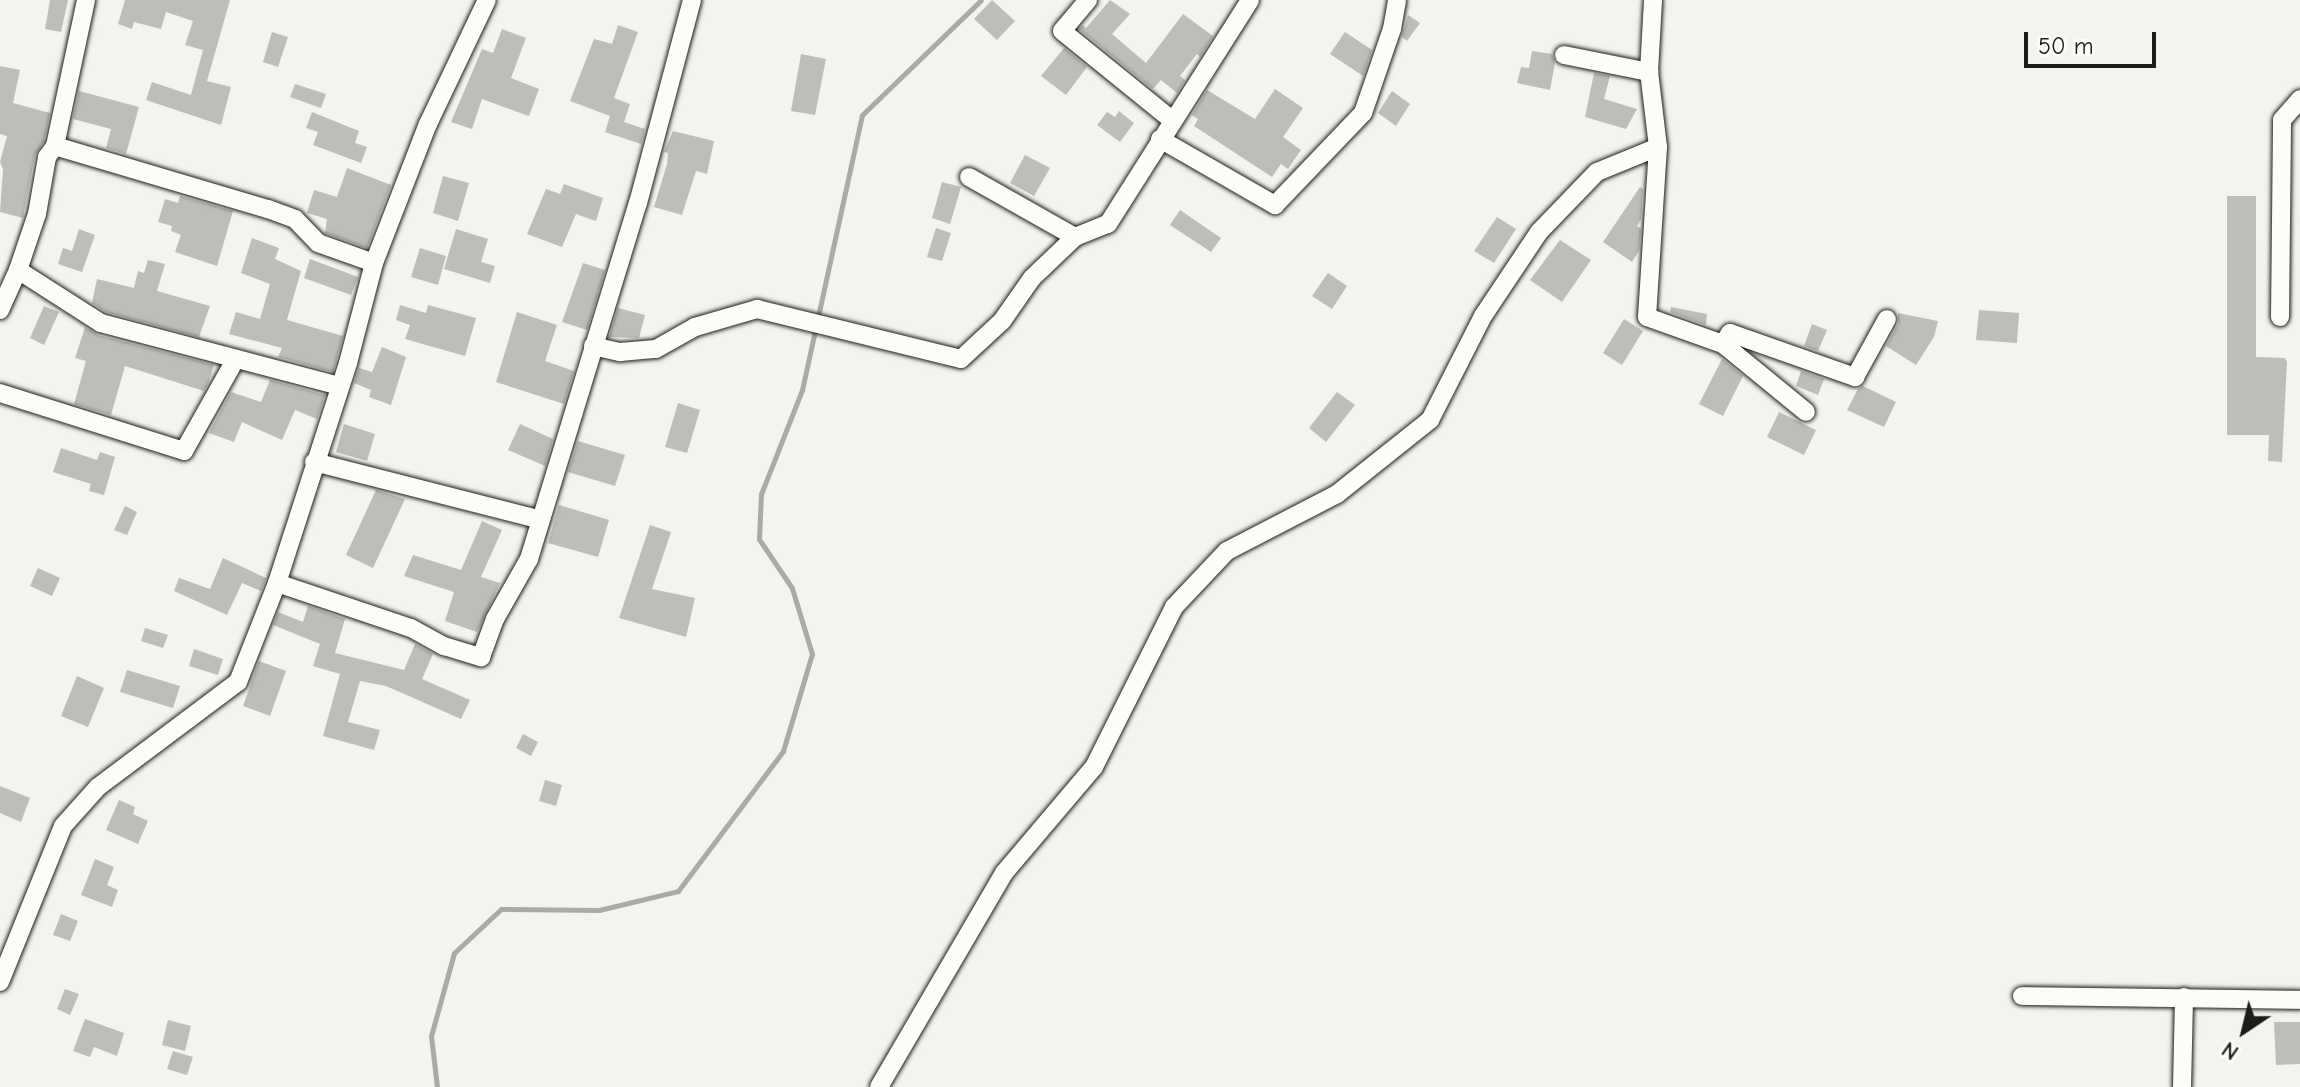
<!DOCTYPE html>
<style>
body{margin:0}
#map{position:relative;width:2300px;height:1087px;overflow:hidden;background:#f4f3ee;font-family:"Comic Neue",sans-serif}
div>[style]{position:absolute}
.stream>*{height:5px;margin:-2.5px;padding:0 2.5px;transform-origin:2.5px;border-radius:2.5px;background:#abaaa6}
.building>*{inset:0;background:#bebdba}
.roads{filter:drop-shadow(0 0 2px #1c1c1c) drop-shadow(0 0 2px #1c1c1c)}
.street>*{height:18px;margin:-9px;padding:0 9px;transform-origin:9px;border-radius:9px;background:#fdfcf7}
span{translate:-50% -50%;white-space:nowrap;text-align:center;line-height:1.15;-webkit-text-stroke:6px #fdfcf7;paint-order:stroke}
.north{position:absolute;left:2204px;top:991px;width:80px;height:80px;-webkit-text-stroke:6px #fdfcf7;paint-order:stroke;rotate:215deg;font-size:22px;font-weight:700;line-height:32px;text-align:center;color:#1c1c1c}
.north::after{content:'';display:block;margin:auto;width:28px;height:36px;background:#1c1c1c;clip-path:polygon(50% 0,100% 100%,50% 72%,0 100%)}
.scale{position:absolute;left:2024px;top:32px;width:132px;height:36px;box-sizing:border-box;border:4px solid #1c1c1c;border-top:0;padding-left:10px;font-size:24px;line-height:28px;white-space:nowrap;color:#1c1c1c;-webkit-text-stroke:6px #fdfcf7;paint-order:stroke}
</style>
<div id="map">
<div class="stream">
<div style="left:437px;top:1087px;width:51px;rotate:-96.7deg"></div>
<div style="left:431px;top:1036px;width:86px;rotate:-74.5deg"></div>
<div style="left:454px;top:953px;width:64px;rotate:-43.1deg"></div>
<div style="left:501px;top:909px;width:98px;rotate:0.6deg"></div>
<div style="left:599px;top:910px;width:81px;rotate:-13.5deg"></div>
<div style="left:678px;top:891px;width:175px;rotate:-53.1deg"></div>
<div style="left:783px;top:751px;width:101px;rotate:-73.4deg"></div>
<div style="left:812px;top:654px;width:69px;rotate:-106.9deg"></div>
<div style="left:792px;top:588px;width:59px;rotate:-124deg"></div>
<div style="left:759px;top:539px;width:45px;rotate:-87.5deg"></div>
<div style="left:761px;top:494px;width:112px;rotate:-68.5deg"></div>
<div style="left:802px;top:390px;width:281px;rotate:-77.7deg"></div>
<div style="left:862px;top:115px;width:165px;rotate:-44deg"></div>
</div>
<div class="building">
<div style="clip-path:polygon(50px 0,68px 0,61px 32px,45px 29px)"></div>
<div style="clip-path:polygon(125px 0,230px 0,207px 81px,231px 87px,221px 125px,146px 100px,152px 82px,191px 95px,203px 50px,185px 45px,193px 21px,166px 12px,161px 29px,134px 22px,132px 29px,118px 24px)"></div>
<div style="clip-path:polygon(992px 0,1015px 21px,997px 40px,974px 19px)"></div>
<div style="clip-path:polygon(1110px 0,1130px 14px,1112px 34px,1146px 63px,1183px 14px,1213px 36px,1200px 57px,1197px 54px,1180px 76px,1185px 80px,1177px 93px,1161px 80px,1153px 89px,1079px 29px,1083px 25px,1086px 28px)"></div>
<div style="clip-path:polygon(1408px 15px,1420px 23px,1407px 41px,1402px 37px)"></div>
<div style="clip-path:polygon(618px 25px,638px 32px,614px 98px,630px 104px,624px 122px,645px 129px,641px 144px,605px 132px,610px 116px,570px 101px,594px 39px,612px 44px)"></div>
<div style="clip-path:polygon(502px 29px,526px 38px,511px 78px,539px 89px,529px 116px,482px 99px,472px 129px,451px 122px,482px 49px,493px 53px)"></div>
<div style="clip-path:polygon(272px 32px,288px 37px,278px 67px,263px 62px)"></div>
<div style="clip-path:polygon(1345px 32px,1372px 50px,1363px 76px,1330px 54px)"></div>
<div style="clip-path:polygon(1064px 48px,1087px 67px,1066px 95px,1041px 76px)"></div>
<div style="clip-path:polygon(1532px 51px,1552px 54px,1555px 63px,1550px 90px,1517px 83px,1521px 67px,1529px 68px)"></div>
<div style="clip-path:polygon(801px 54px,826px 59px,815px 115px,791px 111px)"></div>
<div style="clip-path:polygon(0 66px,20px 70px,13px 103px,50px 113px,44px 141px,35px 155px,23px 218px,0 212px,3px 169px,0 162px,7px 136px,0 134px)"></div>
<div style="clip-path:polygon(1594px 73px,1610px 76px,1604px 99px,1637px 109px,1626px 129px,1585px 117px)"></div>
<div style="clip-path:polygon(295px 84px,326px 94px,321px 108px,290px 97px)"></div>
<div style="clip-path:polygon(1275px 89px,1303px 108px,1283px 137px,1301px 150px,1288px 169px,1281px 164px,1272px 177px,1194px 126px,1198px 119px,1192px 115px,1207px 90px,1255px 119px)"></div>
<div style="clip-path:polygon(79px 91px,139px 107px,126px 154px,106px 148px,111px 129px,73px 119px)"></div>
<div style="clip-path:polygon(1392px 91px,1410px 104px,1396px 126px,1378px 113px)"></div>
<div style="clip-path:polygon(1119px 111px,1134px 123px,1120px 142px,1097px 125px,1107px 112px,1115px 117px)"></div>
<div style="clip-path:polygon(312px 112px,359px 131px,355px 143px,367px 147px,361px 163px,313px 145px,318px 132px,306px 128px)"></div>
<div style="clip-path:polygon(673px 131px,714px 141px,707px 174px,696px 171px,682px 215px,654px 207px,667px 164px,668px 153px,664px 152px)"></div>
<div style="clip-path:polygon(1025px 155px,1050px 168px,1034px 196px,1010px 183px)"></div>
<div style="clip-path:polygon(347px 168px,391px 185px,367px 248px,325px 233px,327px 219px,307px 213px,314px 190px,337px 197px)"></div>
<div style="clip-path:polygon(443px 176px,469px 183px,458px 221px,433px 213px)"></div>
<div style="clip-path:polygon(942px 182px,961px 187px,950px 224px,932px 218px)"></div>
<div style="clip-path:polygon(564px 184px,603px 198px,596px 221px,576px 214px,562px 247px,527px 234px,546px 189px,560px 194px)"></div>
<div style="clip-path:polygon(1640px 187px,1643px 189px,1641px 219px,1637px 226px,1641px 229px,1639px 251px,1632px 262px,1603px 242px)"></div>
<div style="clip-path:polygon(180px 196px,233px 211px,217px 266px,175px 252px,181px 235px,171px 231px,172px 226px,158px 222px,165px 199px,178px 203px)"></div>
<div style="clip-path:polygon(2227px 196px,2256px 196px,2256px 357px,2285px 358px,2287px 362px,2282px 462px,2268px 461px,2269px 435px,2227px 435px)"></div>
<div style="clip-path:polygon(1180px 210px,1221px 238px,1211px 252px,1170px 225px)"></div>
<div style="clip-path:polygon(1497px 217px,1516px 229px,1494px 263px,1474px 251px)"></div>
<div style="clip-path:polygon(936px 228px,951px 233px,942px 261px,927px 257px)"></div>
<div style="clip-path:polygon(79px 229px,95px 235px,82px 272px,58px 264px,63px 248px,72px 251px)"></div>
<div style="clip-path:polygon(456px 229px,488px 239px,481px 262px,495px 266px,490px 283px,444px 269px)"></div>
<div style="clip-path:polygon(252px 238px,279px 248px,275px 259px,301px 271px,287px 320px,343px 336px,333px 372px,278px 357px,282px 348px,229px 334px,236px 312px,260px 319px,270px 284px,241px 273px)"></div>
<div style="clip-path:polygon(1560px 240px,1591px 260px,1562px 302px,1530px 280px)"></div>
<div style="clip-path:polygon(420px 248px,446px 256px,438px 285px,411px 277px)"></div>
<div style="clip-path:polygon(310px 259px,358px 277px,351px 295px,304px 278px)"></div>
<div style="clip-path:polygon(148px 260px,165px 264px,157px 291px,210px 306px,199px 337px,106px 312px,92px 303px,97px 279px,134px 288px,138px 271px,144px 273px)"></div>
<div style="clip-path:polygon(583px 263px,605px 270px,587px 330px,562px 322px)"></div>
<div style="clip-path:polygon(1328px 273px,1347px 286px,1332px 309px,1312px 296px)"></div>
<div style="clip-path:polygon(400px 305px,426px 313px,428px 305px,476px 318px,465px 356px,405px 339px,410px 325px,396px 320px)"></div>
<div style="clip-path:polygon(44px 306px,59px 312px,44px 345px,30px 338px)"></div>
<div style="clip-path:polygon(1671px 307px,1707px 314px,1706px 325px,1670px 312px)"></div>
<div style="clip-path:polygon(618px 308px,645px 315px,639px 338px,609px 337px)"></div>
<div style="clip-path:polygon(1979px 310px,2019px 313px,2017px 343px,1976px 340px)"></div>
<div style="clip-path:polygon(517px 312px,557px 325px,545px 361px,574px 371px,564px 404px,496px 382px)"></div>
<div style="clip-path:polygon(1898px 313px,1938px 321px,1934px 337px,1916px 365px,1886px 346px,1898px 324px)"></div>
<div style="clip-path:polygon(1624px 319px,1643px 331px,1622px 365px,1603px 353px)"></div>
<div style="clip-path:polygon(1812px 324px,1827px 330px,1818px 351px,1804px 346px)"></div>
<div style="clip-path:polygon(85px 327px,98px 335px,214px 365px,208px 384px,204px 391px,125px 366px,111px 415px,74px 404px,86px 361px,75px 358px)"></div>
<div style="clip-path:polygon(382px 347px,406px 357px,391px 405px,369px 397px,371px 390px,354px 383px,359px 368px,372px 372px)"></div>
<div style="clip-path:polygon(1722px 359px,1743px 376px,1723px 416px,1699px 404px)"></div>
<div style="clip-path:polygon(1801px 371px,1824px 379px,1818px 395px,1796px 386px)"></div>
<div style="clip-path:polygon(270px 380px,325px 395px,317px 419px,295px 410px,282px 440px,242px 422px,234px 442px,209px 433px,231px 392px,261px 402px)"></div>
<div style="clip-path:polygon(1863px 386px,1896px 402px,1884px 427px,1847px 410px,1858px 389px)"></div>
<div style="clip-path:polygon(1337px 392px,1355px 405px,1326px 442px,1309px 428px)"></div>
<div style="clip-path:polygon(678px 403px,700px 410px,687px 453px,665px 447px)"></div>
<div style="clip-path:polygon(1779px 412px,1816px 430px,1804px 455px,1767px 437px)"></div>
<div style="clip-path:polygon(344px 424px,375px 434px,367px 461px,336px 452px)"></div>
<div style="clip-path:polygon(520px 424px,553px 439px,545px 466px,508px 450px)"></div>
<div style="clip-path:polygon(578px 441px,625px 455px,615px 486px,568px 472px)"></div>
<div style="clip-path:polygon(61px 448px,97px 460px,100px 452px,115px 457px,104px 495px,89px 491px,91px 484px,53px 472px)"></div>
<div style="clip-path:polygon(376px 490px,405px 499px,373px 568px,346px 555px)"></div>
<div style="clip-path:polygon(559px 505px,609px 520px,598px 557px,548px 543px)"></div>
<div style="clip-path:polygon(125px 506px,137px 512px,127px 535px,114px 530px)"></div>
<div style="clip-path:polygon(482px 521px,502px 530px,481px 577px,500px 583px,477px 632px,445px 621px,454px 592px,404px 576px,413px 555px,461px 570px)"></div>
<div style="clip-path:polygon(650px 525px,671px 532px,652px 589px,695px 598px,686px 637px,619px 618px)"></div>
<div style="clip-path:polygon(223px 558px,266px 578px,261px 591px,242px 583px,227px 615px,174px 591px,179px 578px,210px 589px)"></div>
<div style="clip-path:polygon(38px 568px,60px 578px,52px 596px,30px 586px)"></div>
<div style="clip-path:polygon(308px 606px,345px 619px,335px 653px,404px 670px,415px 644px,433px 654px,422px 679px,470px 700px,461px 719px,386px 686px,360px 681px,348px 722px,380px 730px,374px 750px,323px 736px,340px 674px,313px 666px,320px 644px,273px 625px,278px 612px,303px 622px)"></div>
<div style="clip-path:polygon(145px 628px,168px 635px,163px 648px,141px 641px)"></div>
<div style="clip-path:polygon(194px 649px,223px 659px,218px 675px,189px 666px)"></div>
<div style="clip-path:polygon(259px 661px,286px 671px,270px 716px,243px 706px)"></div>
<div style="clip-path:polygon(127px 670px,180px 686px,173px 708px,120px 692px)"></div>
<div style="clip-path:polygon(77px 676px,104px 688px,88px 727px,61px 716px)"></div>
<div style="clip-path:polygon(523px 734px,538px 742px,531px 756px,516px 748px)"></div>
<div style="clip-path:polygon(545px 780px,562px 785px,556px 806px,539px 801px)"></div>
<div style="clip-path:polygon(0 786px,30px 798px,21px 822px,0 813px)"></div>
<div style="clip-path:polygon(119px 800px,135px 807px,133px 814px,148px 821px,138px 844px,106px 830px)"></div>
<div style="clip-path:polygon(95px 859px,114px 867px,107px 885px,118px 890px,112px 907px,81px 895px)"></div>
<div style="clip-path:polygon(61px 914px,78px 921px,70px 941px,53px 935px)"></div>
<div style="clip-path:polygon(65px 989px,79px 994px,70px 1015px,57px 1009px)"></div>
<div style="clip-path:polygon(85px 1019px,124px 1033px,117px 1056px,94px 1047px,90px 1057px,73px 1051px)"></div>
<div style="clip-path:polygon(168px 1020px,191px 1026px,185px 1051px,162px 1045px)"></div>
<div style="clip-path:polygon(2274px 1022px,2300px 1022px,2300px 1064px,2276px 1065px)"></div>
<div style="clip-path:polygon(173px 1051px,193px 1057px,187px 1075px,167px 1069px)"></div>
</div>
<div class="roads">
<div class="street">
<div style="left:1088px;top:0;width:40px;rotate:130deg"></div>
<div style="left:1062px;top:31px;width:141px;rotate:39deg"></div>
<div style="left:1564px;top:55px;width:87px;rotate:11.3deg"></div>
<div style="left:1160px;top:139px;width:133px;rotate:29.9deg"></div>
<div style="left:1275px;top:205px;width:127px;rotate:-46.3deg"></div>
<div style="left:1363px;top:113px;width:89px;rotate:-71deg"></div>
<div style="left:1392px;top:29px;width:29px;rotate:-80deg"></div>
<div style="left:55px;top:146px;width:222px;rotate:16.5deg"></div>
<div style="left:268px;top:209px;width:29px;rotate:20deg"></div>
<div style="left:295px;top:219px;width:33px;rotate:46deg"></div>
<div style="left:318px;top:243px;width:59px;rotate:19.7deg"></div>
<div style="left:1658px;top:147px;width:170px;rotate:93.7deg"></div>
<div style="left:1647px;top:317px;width:81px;rotate:19.6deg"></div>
<div style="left:1723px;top:344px;width:107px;rotate:39.3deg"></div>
<div style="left:969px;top:177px;width:122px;rotate:29.5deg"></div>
<div style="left:18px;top:270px;width:98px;rotate:32.6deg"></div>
<div style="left:101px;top:323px;width:247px;rotate:14.8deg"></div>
<div style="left:0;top:310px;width:44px;rotate:-65.8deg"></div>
<div style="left:18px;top:270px;width:59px;rotate:-71.3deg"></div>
<div style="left:37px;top:214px;width:58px;rotate:-80deg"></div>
<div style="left:47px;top:157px;width:14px;rotate:-54deg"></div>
<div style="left:55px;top:146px;width:149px;rotate:-78deg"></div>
<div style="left:2280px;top:317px;width:197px;rotate:-89.4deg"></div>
<div style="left:2282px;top:120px;width:28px;rotate:-49deg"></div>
<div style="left:1723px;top:344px;width:13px;rotate:-58deg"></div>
<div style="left:1730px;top:333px;width:133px;rotate:19.4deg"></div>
<div style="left:1855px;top:377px;width:66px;rotate:-61.1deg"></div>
<div style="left:593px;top:346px;width:28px;rotate:13deg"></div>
<div style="left:620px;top:352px;width:36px;rotate:-5deg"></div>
<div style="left:656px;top:349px;width:45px;rotate:-29.4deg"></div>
<div style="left:695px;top:327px;width:65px;rotate:-16.2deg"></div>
<div style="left:757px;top:309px;width:210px;rotate:13.8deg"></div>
<div style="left:961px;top:359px;width:56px;rotate:-42.8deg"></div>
<div style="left:1002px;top:321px;width:52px;rotate:-55.1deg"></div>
<div style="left:1032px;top:278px;width:59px;rotate:-43.6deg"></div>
<div style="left:1075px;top:237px;width:35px;rotate:-22deg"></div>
<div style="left:1108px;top:224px;width:265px;rotate:-57.6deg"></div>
<div style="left:0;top:393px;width:193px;rotate:17.5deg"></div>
<div style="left:184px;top:451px;width:104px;rotate:-60.7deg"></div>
<div style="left:314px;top:462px;width:234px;rotate:14.3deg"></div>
<div style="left:277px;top:583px;width:141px;rotate:18.6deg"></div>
<div style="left:411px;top:628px;width:38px;rotate:29deg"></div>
<div style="left:444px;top:646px;width:39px;rotate:17deg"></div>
<div style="left:481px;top:657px;width:40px;rotate:-69.8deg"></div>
<div style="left:495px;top:619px;width:69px;rotate:-60.5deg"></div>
<div style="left:529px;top:559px;width:372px;rotate:-73deg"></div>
<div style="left:638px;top:203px;width:210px;rotate:-75.1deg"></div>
<div style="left:0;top:982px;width:168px;rotate:-68deg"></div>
<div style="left:63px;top:826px;width:52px;rotate:-48.1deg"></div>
<div style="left:98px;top:787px;width:175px;rotate:-36.9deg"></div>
<div style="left:238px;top:682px;width:106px;rotate:-68.5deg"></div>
<div style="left:277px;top:583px;width:231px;rotate:-72.1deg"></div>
<div style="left:348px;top:363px;width:103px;rotate:-75.4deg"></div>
<div style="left:374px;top:263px;width:149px;rotate:-68.8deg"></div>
<div style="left:428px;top:124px;width:137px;rotate:-64.6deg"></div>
<div style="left:2022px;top:996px;width:278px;rotate:0.8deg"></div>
<div style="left:879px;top:1087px;width:248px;rotate:-59.7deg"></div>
<div style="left:1004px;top:873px;width:139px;rotate:-49.7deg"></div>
<div style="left:1094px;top:767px;width:179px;rotate:-63.4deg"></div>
<div style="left:1174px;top:607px;width:77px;rotate:-46.6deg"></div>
<div style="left:1227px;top:551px;width:124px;rotate:-27.4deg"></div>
<div style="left:1337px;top:494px;width:119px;rotate:-38.5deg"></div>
<div style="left:1430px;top:420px;width:117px;rotate:-63deg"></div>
<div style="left:1483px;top:316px;width:101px;rotate:-56.3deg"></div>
<div style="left:1539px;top:232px;width:83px;rotate:-46deg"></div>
<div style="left:1597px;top:172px;width:66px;rotate:-22.3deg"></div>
<div style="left:1658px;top:147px;width:76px;rotate:-96.8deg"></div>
<div style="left:1649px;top:72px;width:72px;rotate:-86.8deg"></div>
<div style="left:2182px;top:1087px;width:90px;rotate:-88.7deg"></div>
</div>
</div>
<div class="north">N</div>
<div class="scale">50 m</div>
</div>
